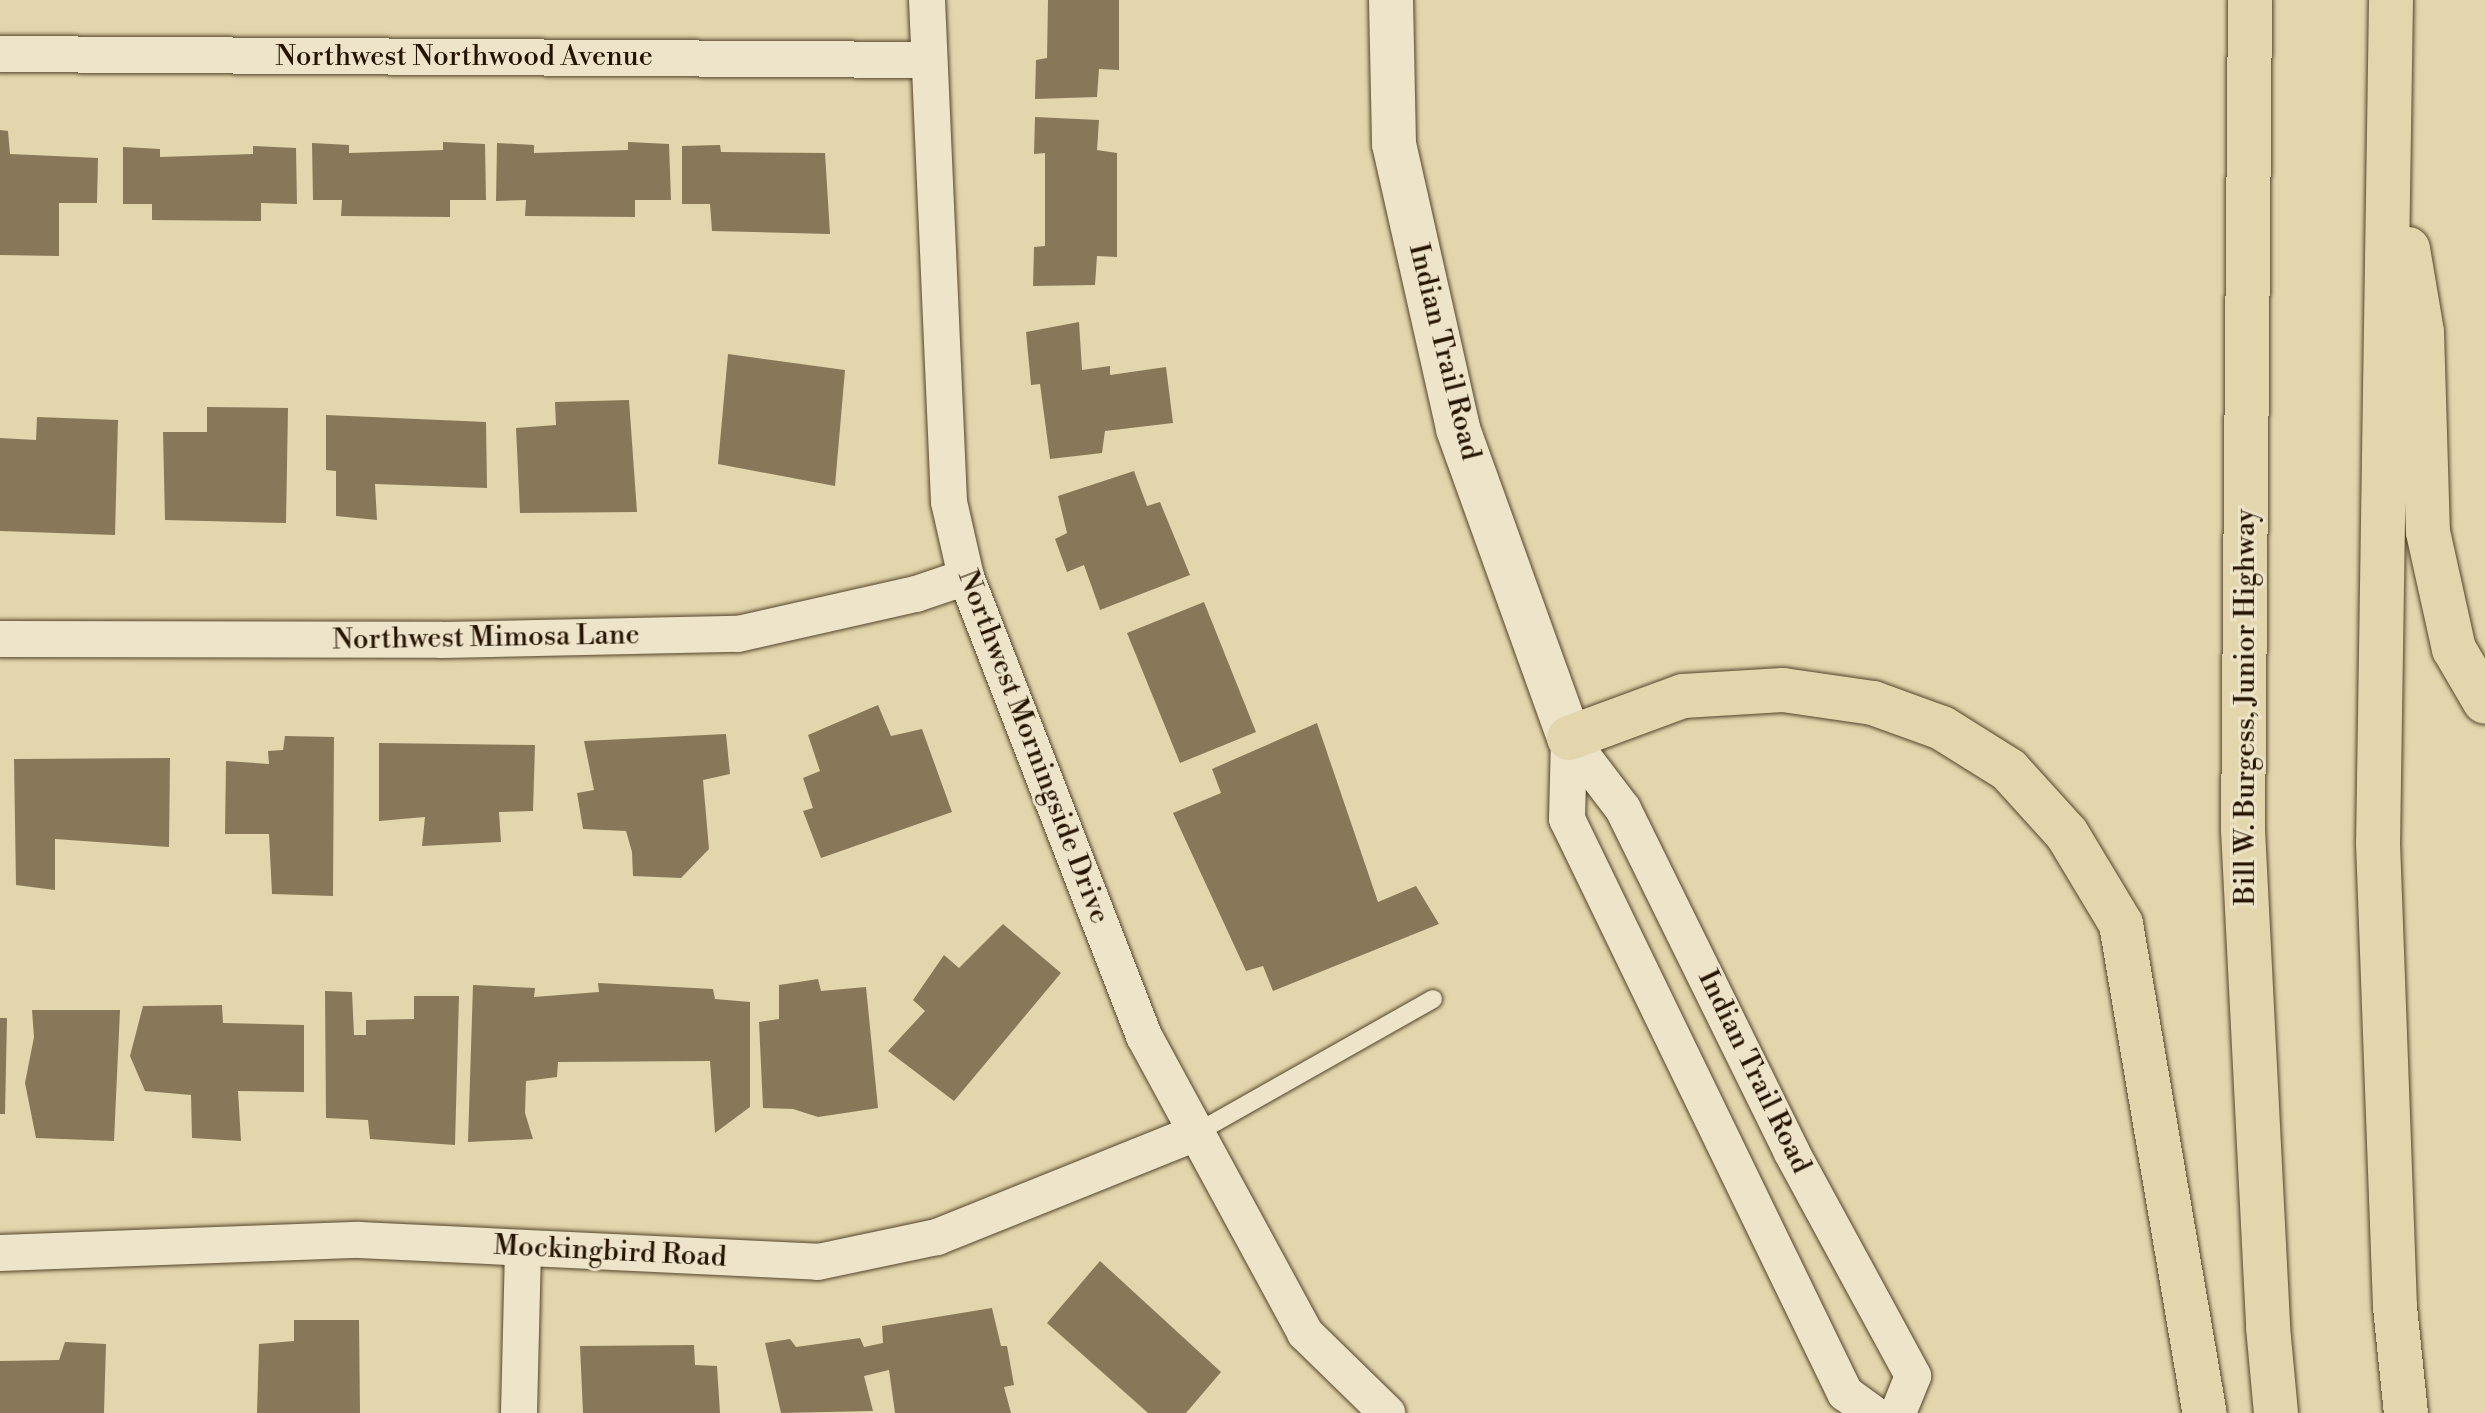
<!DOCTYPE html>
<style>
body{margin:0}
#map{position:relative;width:2485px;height:1413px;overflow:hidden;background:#e3d6ac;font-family:"Libre Bodoni",serif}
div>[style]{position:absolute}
.building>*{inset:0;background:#887859}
.roads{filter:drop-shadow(0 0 2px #54442b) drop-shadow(0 0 2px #54442b)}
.service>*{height:18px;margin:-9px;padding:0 9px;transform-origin:9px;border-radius:9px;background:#ede4c9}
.minor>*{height:36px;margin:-18px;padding:0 18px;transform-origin:18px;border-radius:18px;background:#ede4c9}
.tertiary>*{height:44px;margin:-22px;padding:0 22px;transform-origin:22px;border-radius:22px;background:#ede4c9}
.motorway>*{height:44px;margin:-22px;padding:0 22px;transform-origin:22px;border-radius:22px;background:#e3d6ac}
span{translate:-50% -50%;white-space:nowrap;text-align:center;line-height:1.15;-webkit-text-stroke:6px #ede4c9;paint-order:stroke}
.street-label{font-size:28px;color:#251300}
</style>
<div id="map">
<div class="building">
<div style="clip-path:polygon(1048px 0,1119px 0,1119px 70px,1099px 69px,1097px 97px,1035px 99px,1036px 60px,1047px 58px)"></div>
<div style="clip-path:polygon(1035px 117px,1099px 120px,1097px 150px,1117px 153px,1117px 257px,1097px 256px,1095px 285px,1033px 286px,1034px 247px,1045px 246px,1045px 153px,1034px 154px)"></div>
<div style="clip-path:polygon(0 130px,8px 131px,10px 154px,98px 158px,97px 203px,59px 203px,59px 256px,0 255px)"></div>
<div style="clip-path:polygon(443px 142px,485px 144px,486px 200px,450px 200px,450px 217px,341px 216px,342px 200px,313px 200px,312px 143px,349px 145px,349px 153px,443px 150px)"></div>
<div style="clip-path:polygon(628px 142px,669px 144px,671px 200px,635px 200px,635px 217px,525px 216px,526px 200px,496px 201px,497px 143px,534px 145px,534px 153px,628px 150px)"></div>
<div style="clip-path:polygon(720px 145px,721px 152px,825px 153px,830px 234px,712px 231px,710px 204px,682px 204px,682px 146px)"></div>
<div style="clip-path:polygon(253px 146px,296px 148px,297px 204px,261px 203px,261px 221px,152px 220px,152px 204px,123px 204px,123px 147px,160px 149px,160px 157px,253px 154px)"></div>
<div style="clip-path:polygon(1079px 322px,1082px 370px,1110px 366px,1110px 375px,1166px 367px,1173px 423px,1105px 431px,1102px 453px,1050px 459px,1040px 384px,1031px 385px,1026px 332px)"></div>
<div style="clip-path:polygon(728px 354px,845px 370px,835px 486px,718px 464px)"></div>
<div style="clip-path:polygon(629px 400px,637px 512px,520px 513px,516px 428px,556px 425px,555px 402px)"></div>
<div style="clip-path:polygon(207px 407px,288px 408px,286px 523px,165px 520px,163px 432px,207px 432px)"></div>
<div style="clip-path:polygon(326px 415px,486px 422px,487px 488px,375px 484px,377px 520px,336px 516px,336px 471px,326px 470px)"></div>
<div style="clip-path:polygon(37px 417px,118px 420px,115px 535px,0 531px,0 438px,36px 440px)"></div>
<div style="clip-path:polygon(1134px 471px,1147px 506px,1160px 502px,1190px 575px,1100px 610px,1084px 565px,1067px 572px,1055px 539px,1067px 533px,1058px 496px)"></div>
<div style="clip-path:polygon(1204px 602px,1256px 732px,1180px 763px,1127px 633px)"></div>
<div style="clip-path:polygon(878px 705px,891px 736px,922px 729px,952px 812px,821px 858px,803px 811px,813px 808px,803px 778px,820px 771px,808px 735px)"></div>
<div style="clip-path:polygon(1317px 723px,1378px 902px,1416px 886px,1439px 924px,1273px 991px,1263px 966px,1246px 971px,1173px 813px,1221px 793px,1212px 769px)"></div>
<div style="clip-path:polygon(726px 734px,730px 774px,703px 780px,709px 849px,681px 878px,633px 876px,632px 852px,626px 831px,583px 829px,577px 793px,594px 790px,584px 741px)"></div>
<div style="clip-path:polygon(285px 736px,334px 737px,333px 896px,272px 894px,269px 834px,225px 834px,226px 761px,269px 764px,268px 751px,283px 750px)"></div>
<div style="clip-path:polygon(379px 743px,535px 745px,533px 811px,499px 812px,501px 842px,422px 846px,425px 817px,379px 821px)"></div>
<div style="clip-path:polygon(170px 758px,169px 847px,55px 839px,55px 890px,16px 885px,14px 759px)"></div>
<div style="clip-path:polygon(1003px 924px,1061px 973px,954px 1101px,888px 1051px,925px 1011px,913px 1000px,944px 955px,959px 968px)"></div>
<div style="clip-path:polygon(818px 979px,821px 991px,866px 987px,878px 1108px,818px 1117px,793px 1109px,763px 1108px,759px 1022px,779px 1019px,779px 985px)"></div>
<div style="clip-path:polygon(598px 983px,713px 989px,715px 999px,750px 1002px,750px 1107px,715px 1133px,710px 1061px,558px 1062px,557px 1077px,526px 1081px,525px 1113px,533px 1139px,468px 1142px,473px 985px,535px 988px,534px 997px,599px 992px)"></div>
<div style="clip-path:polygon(325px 991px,352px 992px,354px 1035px,366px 1035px,366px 1020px,414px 1019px,414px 996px,459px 996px,455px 1145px,370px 1139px,368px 1120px,326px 1118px)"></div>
<div style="clip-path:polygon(222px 1005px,223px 1023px,304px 1025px,304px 1092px,238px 1091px,241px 1141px,192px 1138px,191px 1095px,145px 1091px,130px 1056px,143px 1006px)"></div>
<div style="clip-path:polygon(32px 1010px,120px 1010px,114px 1141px,36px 1138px,25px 1083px,34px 1037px)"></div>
<div style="clip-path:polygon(0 1018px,7px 1018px,5px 1114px,0 1114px)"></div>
<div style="clip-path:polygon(1100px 1261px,1221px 1372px,1186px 1413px,1148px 1413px,1047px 1323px)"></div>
<div style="clip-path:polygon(992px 1308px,1001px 1346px,1007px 1346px,1014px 1385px,1004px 1387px,1011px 1413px,895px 1413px,889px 1370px,864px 1376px,873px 1411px,781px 1413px,765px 1343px,790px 1339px,796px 1347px,860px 1338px,864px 1347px,883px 1343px,882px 1326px)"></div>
<div style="clip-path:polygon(294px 1320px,359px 1320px,360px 1413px,257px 1413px,259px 1344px,294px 1341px)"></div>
<div style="clip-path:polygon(65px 1342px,106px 1344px,104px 1413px,0 1413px,0 1361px,59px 1360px)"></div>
<div style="clip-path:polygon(694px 1345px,695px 1365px,717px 1366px,720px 1413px,583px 1413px,580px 1346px)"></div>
</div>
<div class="roads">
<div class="service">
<div style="left:1198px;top:1132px;width:270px;rotate:-29.5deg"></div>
</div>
<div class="minor">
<div style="left:927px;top:0;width:502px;rotate:87.49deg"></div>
<div style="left:949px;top:502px;width:77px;rotate:77.2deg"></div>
<div style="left:966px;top:577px;width:492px;rotate:68.8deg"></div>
<div style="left:1144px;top:1036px;width:338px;rotate:61.5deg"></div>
<div style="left:1305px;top:1333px;width:115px;rotate:44.3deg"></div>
<div style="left:0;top:54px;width:928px;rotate:0.37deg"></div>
<div style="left:0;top:639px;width:441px;rotate:0.1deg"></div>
<div style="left:441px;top:640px;width:297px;rotate:-1.2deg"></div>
<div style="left:738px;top:634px;width:182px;rotate:-12.7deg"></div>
<div style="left:916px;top:594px;width:53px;rotate:-18.8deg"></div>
<div style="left:1569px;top:738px;width:89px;rotate:52.7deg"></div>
<div style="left:1623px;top:809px;width:381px;rotate:63.8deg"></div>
<div style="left:1791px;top:1151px;width:256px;rotate:61.5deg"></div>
<div style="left:1913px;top:1376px;width:40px;rotate:112deg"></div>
<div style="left:1569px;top:738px;width:81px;rotate:91.4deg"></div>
<div style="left:1567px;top:819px;width:638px;rotate:64.16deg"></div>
<div style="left:1845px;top:1393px;width:34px;rotate:36deg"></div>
<div style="left:0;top:1253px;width:359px;rotate:-2.1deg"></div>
<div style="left:359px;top:1240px;width:460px;rotate:2.7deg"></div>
<div style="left:818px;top:1262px;width:122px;rotate:-11.9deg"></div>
<div style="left:937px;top:1237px;width:281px;rotate:-21.9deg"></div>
<div style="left:519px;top:1413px;width:165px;rotate:-88.6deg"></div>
</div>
<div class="tertiary">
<div style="left:1391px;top:0;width:144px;rotate:88.8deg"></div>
<div style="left:1394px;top:144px;width:292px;rotate:77.3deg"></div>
<div style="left:1458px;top:429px;width:328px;rotate:70.2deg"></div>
</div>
<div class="motorway">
<div style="left:2250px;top:0;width:830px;rotate:90.48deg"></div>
<div style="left:2243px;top:830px;width:498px;rotate:87.1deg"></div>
<div style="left:2268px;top:1327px;width:86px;rotate:84.7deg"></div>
<div style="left:2391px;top:0;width:843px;rotate:90.88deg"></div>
<div style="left:2378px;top:843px;width:464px;rotate:87.9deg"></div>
<div style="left:2395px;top:1307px;width:107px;rotate:84.1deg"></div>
<div style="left:2408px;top:249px;width:84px;rotate:80.4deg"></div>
<div style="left:2422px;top:332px;width:200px;rotate:88.3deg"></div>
<div style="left:2428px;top:532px;width:120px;rotate:77.5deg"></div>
<div style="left:2454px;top:649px;width:61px;rotate:59.7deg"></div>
<div style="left:1569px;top:738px;width:121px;rotate:-20.2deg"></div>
<div style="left:1683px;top:696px;width:100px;rotate:-3.4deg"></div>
<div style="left:1783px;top:690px;width:91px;rotate:8.2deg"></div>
<div style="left:1873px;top:703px;width:73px;rotate:19.9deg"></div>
<div style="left:1942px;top:728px;width:79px;rotate:32.1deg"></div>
<div style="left:2009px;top:770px;width:86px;rotate:47.8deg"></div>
<div style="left:2067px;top:834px;width:105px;rotate:59deg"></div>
<div style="left:2121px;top:924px;width:496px;rotate:80.3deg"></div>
</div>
</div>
<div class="street-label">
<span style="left:464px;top:57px">Northwest Northwood Avenue</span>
<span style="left:1444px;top:352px;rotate:76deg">Indian Trail Road</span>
<span style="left:486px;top:638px;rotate:-1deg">Northwest Mimosa Lane</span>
<span style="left:2246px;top:707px;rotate:-90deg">Bill W. Burgess, Junior Highway</span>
<span style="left:1033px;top:747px;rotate:69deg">Northwest Morningside Drive</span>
<span style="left:1754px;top:1072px;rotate:64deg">Indian Trail Road</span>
<span style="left:610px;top:1252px;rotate:3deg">Mockingbird Road</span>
</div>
</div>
